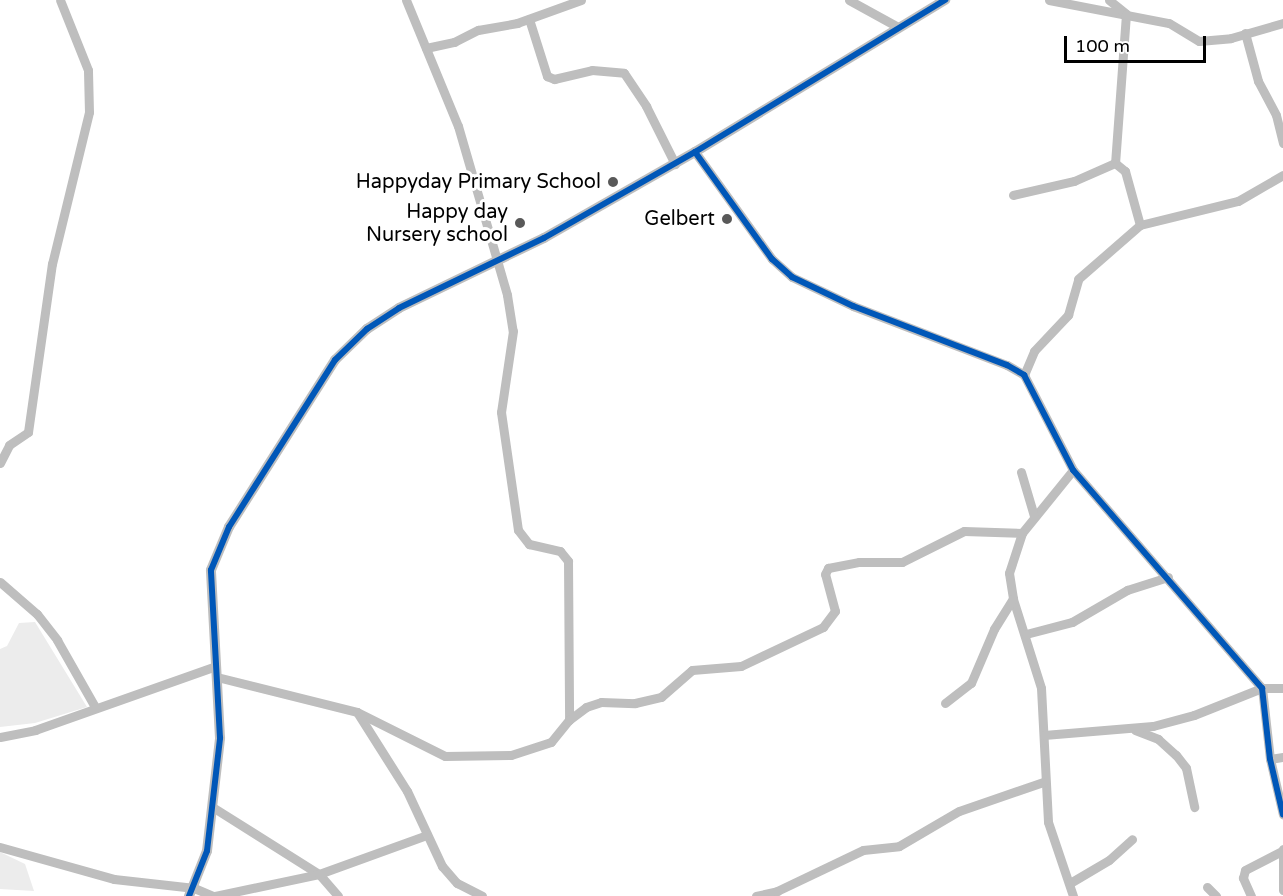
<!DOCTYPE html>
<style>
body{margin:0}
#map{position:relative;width:1283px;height:896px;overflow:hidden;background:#fff;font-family:"Varela Round",sans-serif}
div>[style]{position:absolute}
.green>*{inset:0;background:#ececec}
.minor>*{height:9px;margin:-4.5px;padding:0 4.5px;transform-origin:4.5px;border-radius:4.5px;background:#bebebe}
.tertiary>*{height:10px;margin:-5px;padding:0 5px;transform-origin:5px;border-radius:5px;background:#bebebe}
.cycleway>*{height:6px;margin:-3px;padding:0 3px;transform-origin:3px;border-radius:3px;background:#0057b8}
.dots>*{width:16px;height:16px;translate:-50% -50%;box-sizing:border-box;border:3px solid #fff;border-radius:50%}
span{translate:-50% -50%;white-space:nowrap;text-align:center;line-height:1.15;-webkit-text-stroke:6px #fff;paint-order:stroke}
.poi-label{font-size:20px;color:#000}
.right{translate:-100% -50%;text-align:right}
.scale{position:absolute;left:1064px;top:36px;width:142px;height:27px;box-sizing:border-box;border:3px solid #000;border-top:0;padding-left:8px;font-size:18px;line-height:21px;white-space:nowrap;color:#000;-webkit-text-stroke:4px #fff;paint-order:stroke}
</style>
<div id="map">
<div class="green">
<div style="clip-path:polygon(35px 622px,87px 707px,35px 723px,0 727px,0 649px,7px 646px,19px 623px)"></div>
<div style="clip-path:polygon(0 852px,25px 864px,34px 891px,0 889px)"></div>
</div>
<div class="minor">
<div style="left:406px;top:0;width:136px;rotate:67.6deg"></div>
<div style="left:458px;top:126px;width:176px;rotate:73.8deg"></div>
<div style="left:507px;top:295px;width:36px;rotate:81deg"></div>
<div style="left:513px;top:331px;width:82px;rotate:98.4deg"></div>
<div style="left:501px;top:412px;width:119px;rotate:81.8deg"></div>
<div style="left:518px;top:530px;width:18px;rotate:52deg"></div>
<div style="left:529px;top:544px;width:32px;rotate:13deg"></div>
<div style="left:560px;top:551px;width:13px;rotate:51deg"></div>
<div style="left:568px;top:561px;width:159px;rotate:89.6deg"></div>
<div style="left:849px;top:0;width:56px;rotate:28.9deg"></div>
<div style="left:1049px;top:0;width:122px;rotate:10.9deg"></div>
<div style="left:1169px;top:23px;width:35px;rotate:31deg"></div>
<div style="left:1199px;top:41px;width:32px;rotate:-5deg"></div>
<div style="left:1231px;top:38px;width:54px;rotate:-16.1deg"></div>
<div style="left:1109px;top:0;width:22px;rotate:39deg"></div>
<div style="left:1126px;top:14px;width:149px;rotate:94.2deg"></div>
<div style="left:1115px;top:163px;width:13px;rotate:39deg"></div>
<div style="left:1125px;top:171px;width:56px;rotate:74.5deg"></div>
<div style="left:529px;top:19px;width:60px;rotate:72.5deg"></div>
<div style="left:547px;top:76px;width:8px;rotate:23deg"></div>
<div style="left:554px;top:79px;width:39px;rotate:-13deg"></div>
<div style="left:592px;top:70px;width:32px;rotate:5deg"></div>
<div style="left:624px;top:73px;width:40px;rotate:56deg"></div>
<div style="left:646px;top:106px;width:65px;rotate:63.4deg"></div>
<div style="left:1245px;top:33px;width:50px;rotate:74.8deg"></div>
<div style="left:1258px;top:81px;width:38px;rotate:62deg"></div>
<div style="left:1276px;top:115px;width:29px;rotate:76deg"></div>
<div style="left:426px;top:48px;width:29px;rotate:-12deg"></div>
<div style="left:454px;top:42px;width:27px;rotate:-27deg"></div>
<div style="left:478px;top:30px;width:40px;rotate:-10deg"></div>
<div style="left:517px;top:23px;width:68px;rotate:-19.8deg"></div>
<div style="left:695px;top:152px;width:132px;rotate:54.3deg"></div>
<div style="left:772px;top:259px;width:27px;rotate:42deg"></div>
<div style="left:792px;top:277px;width:68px;rotate:25.4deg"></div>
<div style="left:853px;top:306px;width:165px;rotate:21deg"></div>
<div style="left:1007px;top:365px;width:20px;rotate:30deg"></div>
<div style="left:1024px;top:375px;width:107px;rotate:62.7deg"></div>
<div style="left:1073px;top:470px;width:289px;rotate:49.1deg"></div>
<div style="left:1262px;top:688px;width:71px;rotate:83.6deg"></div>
<div style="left:1270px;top:759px;width:57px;rotate:76.9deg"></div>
<div style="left:1013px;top:195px;width:63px;rotate:-12.9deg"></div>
<div style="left:1074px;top:181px;width:45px;rotate:-23.7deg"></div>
<div style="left:1024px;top:375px;width:26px;rotate:-67deg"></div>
<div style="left:1034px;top:351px;width:50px;rotate:-46.6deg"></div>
<div style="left:1068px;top:315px;width:37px;rotate:-74deg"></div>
<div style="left:1078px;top:279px;width:82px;rotate:-41.1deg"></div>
<div style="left:1140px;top:225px;width:101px;rotate:-13.8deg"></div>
<div style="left:1238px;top:201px;width:52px;rotate:-30deg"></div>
<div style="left:0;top:463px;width:20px;rotate:-63deg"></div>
<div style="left:9px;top:445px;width:23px;rotate:-34deg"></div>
<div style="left:28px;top:432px;width:170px;rotate:-81.9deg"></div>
<div style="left:52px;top:264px;width:156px;rotate:-76.3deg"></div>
<div style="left:89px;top:112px;width:42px;rotate:-91.4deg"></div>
<div style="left:88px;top:70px;width:75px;rotate:-111.8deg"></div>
<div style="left:1073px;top:470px;width:81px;rotate:129deg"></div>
<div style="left:1022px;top:533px;width:42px;rotate:108deg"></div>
<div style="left:1009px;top:573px;width:26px;rotate:81deg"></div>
<div style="left:1013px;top:599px;width:93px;rotate:72.5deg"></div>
<div style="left:1041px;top:688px;width:134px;rotate:87deg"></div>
<div style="left:1048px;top:822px;width:78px;rotate:71.3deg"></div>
<div style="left:1021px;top:472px;width:46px;rotate:73.5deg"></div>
<div style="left:0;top:582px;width:49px;rotate:40.9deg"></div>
<div style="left:37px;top:614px;width:33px;rotate:52deg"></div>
<div style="left:57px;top:640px;width:77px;rotate:60.4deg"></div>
<div style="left:1026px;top:634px;width:48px;rotate:-14.6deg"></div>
<div style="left:1072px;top:622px;width:64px;rotate:-30.2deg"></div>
<div style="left:1127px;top:590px;width:43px;rotate:-17.6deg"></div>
<div style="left:217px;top:677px;width:144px;rotate:14deg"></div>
<div style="left:357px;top:712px;width:98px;rotate:26.6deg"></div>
<div style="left:445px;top:756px;width:66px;rotate:-0.9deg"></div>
<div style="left:511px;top:755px;width:42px;rotate:-18deg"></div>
<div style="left:551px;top:742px;width:28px;rotate:-51deg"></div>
<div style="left:569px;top:720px;width:21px;rotate:-37deg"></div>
<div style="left:586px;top:707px;width:16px;rotate:-18deg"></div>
<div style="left:601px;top:702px;width:34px;rotate:2deg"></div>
<div style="left:635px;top:703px;width:27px;rotate:-13deg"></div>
<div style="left:661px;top:697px;width:41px;rotate:-41.1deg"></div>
<div style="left:692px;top:670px;width:49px;rotate:-4.7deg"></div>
<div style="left:741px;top:666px;width:91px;rotate:-25.4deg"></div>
<div style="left:823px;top:627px;width:20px;rotate:-53deg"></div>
<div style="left:835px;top:611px;width:38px;rotate:-105deg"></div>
<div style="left:825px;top:574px;width:7px;rotate:-63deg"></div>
<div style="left:828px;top:568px;width:32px;rotate:-11deg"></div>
<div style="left:859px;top:562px;width:43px"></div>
<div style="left:902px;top:562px;width:69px;rotate:-26.6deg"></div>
<div style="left:964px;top:531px;width:58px;rotate:2deg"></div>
<div style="left:945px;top:703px;width:33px;rotate:-38deg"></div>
<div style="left:971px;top:683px;width:59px;rotate:-66.9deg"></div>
<div style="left:994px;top:629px;width:36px;rotate:-58deg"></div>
<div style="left:357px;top:712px;width:93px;rotate:57.7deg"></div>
<div style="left:407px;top:791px;width:83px;rotate:65deg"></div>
<div style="left:442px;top:866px;width:23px;rotate:49deg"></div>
<div style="left:457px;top:883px;width:28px;rotate:27deg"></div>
<div style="left:1135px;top:730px;width:25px;rotate:21deg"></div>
<div style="left:1158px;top:739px;width:24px;rotate:42deg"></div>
<div style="left:1176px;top:755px;width:16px;rotate:52deg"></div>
<div style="left:1186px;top:768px;width:40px;rotate:78deg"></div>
<div style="left:1044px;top:735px;width:109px;rotate:-4.7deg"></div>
<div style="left:1153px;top:726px;width:42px;rotate:-15deg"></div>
<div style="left:1194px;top:715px;width:73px;rotate:-21.7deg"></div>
<div style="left:1262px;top:688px;width:21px"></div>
<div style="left:0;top:737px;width:36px;rotate:-11deg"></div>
<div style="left:35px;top:730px;width:192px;rotate:-19.5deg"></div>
<div style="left:1270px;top:759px;width:13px;rotate:-9deg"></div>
<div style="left:214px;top:808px;width:124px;rotate:32.2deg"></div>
<div style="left:319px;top:874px;width:29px;rotate:49deg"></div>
<div style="left:0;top:847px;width:118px;rotate:15.7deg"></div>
<div style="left:114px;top:879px;width:81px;rotate:6.4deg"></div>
<div style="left:194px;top:888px;width:21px;rotate:23deg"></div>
<div style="left:1283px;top:849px;width:41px;rotate:90deg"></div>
<div style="left:1070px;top:883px;width:45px;rotate:-30.5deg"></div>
<div style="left:1109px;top:860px;width:31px;rotate:-42deg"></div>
<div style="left:1207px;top:887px;width:13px;rotate:45deg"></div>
<div style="left:215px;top:896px;width:106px;rotate:-11.9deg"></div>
<div style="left:319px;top:874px;width:115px;rotate:-19.9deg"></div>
<div style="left:756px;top:896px;width:22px;rotate:-13deg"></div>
<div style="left:777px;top:891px;width:95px;rotate:-25.5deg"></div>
<div style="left:863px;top:850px;width:36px;rotate:-6deg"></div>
<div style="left:899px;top:846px;width:69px;rotate:-30.3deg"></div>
<div style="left:959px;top:811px;width:89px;rotate:-19deg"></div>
<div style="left:1251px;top:896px;width:20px;rotate:-114deg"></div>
<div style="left:1243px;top:878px;width:8px;rotate:-76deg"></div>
<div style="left:1245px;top:870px;width:42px;rotate:-27.2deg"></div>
</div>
<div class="tertiary">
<div style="left:189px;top:896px;width:48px;rotate:-68.2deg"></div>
<div style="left:207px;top:851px;width:114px;rotate:-83.4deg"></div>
<div style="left:220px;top:738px;width:168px;rotate:-93.1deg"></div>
<div style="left:211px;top:570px;width:47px;rotate:-67.3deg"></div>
<div style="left:229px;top:527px;width:198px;rotate:-57.6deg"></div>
<div style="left:335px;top:360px;width:45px;rotate:-44.1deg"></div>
<div style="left:367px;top:329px;width:38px;rotate:-33deg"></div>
<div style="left:399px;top:308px;width:161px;rotate:-25.8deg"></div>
<div style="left:544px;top:238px;width:174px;rotate:-29.7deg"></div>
<div style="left:695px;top:152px;width:293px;rotate:-31.3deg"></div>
</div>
<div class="cycleway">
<div style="left:695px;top:152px;width:132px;rotate:54.3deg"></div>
<div style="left:772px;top:259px;width:27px;rotate:42deg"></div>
<div style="left:792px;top:277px;width:68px;rotate:25.4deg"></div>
<div style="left:853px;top:306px;width:165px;rotate:21deg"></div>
<div style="left:1007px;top:365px;width:20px;rotate:30deg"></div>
<div style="left:1024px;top:375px;width:107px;rotate:62.7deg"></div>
<div style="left:1073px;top:470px;width:289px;rotate:49.1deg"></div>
<div style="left:1262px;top:688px;width:71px;rotate:83.6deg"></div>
<div style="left:1270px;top:759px;width:57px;rotate:76.9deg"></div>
<div style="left:189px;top:896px;width:48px;rotate:-68.2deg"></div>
<div style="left:207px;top:851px;width:114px;rotate:-83.4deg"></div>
<div style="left:220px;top:738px;width:168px;rotate:-93.1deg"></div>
<div style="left:211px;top:570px;width:47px;rotate:-67.3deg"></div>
<div style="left:229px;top:527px;width:198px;rotate:-57.6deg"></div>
<div style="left:335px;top:360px;width:45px;rotate:-44.1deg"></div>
<div style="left:367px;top:329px;width:38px;rotate:-33deg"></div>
<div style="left:399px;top:308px;width:161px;rotate:-25.8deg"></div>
<div style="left:544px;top:238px;width:174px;rotate:-29.7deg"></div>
<div style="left:695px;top:152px;width:293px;rotate:-31.3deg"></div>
</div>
<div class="dots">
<div style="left:613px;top:182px;background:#595959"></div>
<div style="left:727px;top:219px;background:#595959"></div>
<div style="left:520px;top:223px;background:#595959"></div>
</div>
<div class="poi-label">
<span class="right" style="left:601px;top:182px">Happyday Primary School</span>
<span class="right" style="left:508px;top:224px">Happy day<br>Nursery school</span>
<span class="right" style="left:715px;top:219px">Gelbert</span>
</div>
<div class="scale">100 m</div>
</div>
